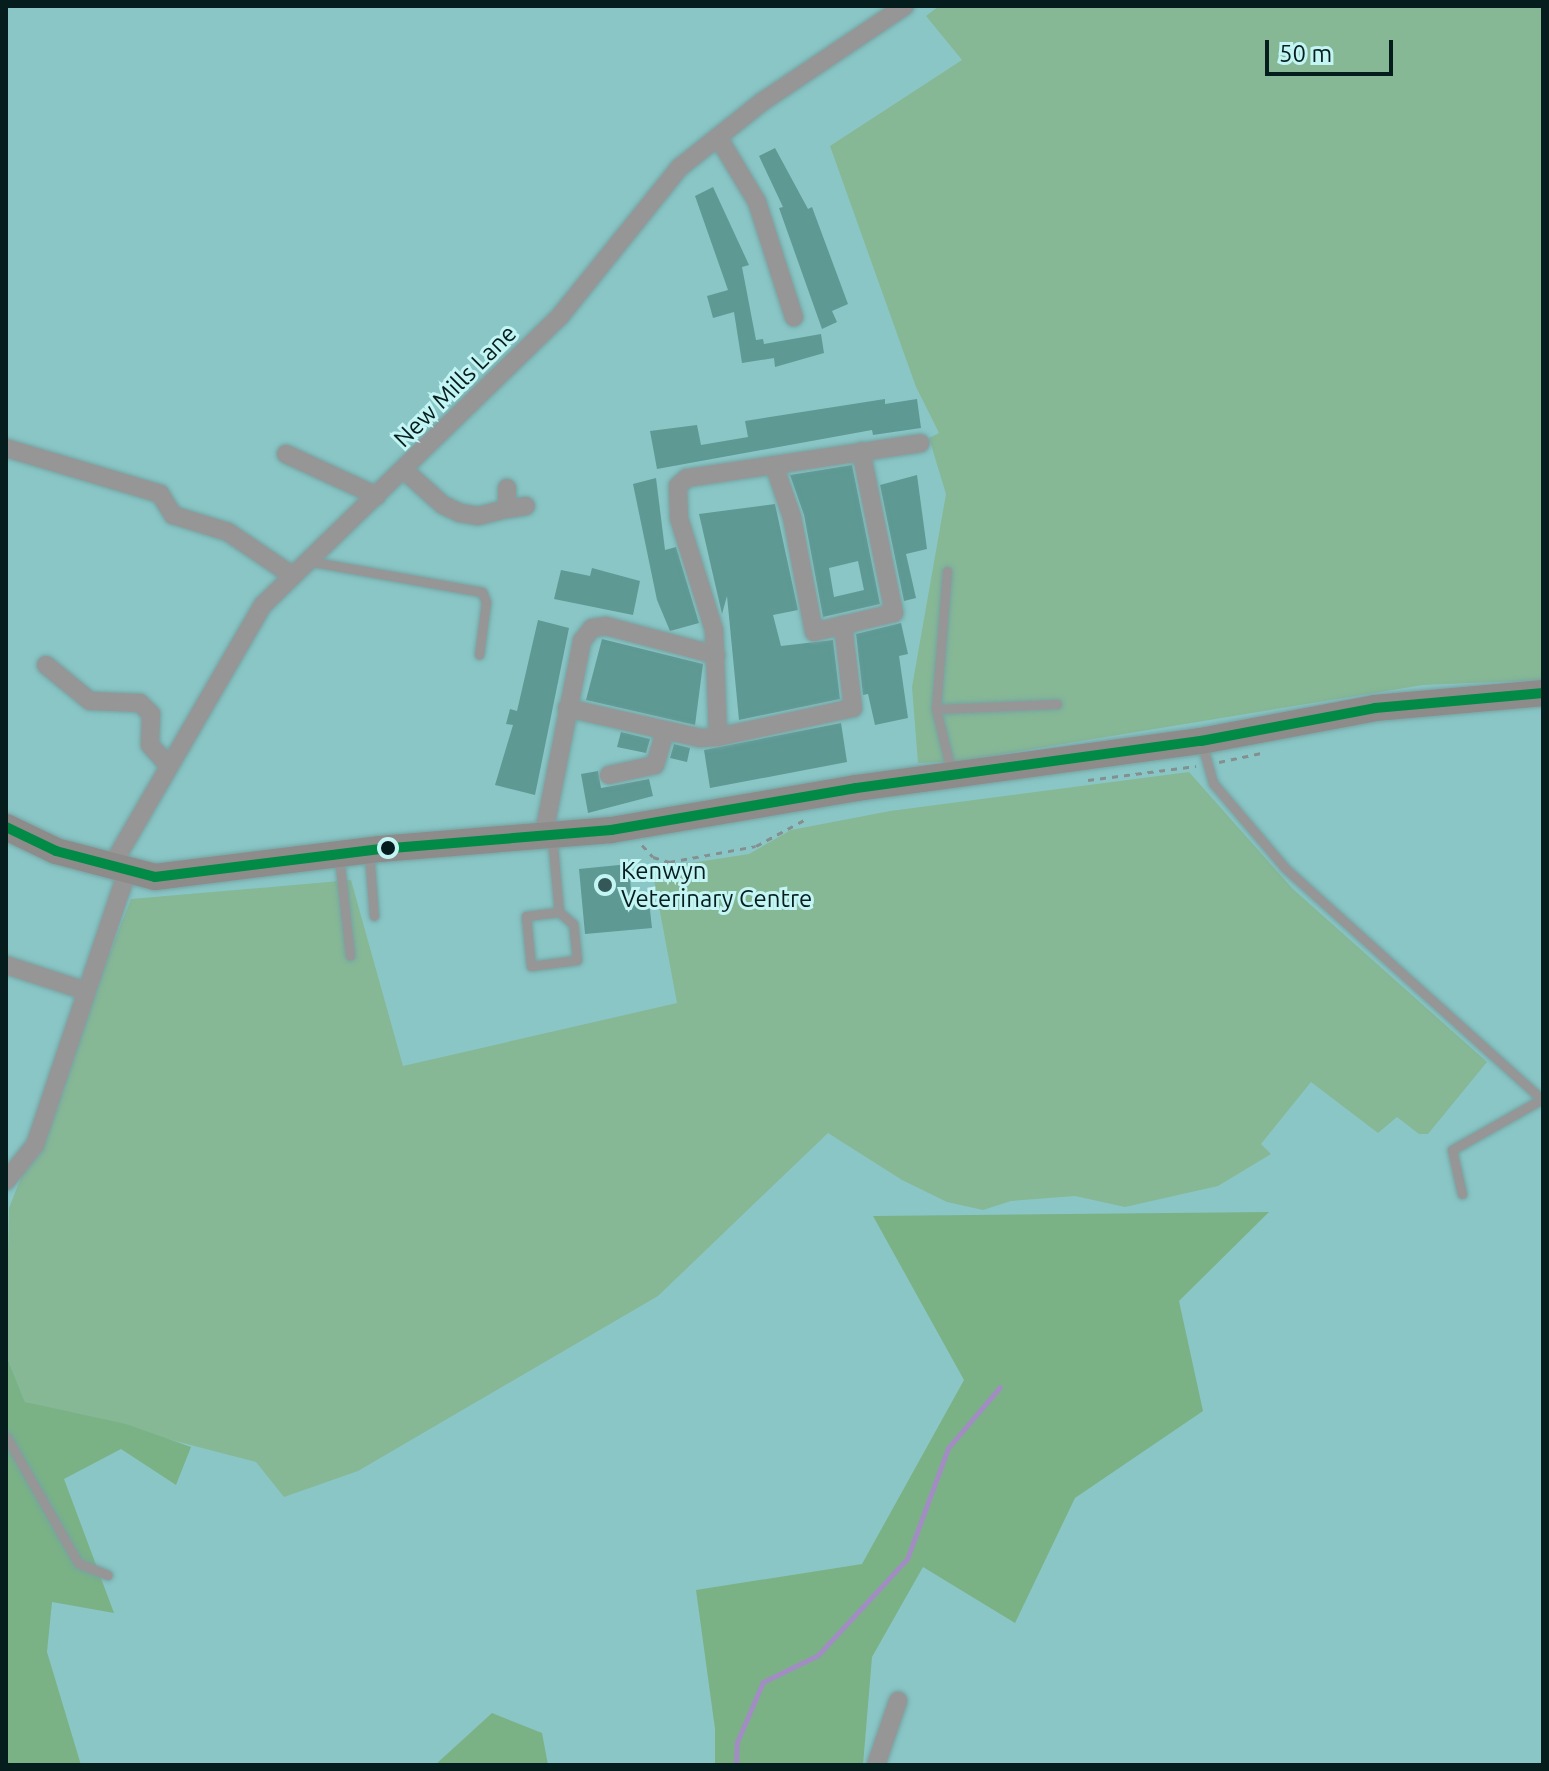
<!DOCTYPE html>
<style>
body{margin:0}
#map{position:relative;width:1549px;height:1771px;overflow:hidden;background:#8ac6c6;font-family:Ubuntu,sans-serif}
div>[style]{position:absolute}
.green>*{inset:0;background:#86b896}
.forest>*{inset:0;background:#7ab286}
.stream>*{height:5px;margin:-2.5px;padding:0 2.5px;transform-origin:2.5px;border-radius:2.5px;background:#a18dc2}
.building>*{inset:0;background:#5e9994}
.path>*{height:3px;margin-top:-1.5px;transform-origin:0;background:repeating-linear-gradient(90deg,#849090 0 6px,transparent 0 12px)}
.roads{filter:drop-shadow(0 0 2px #77a3a3) drop-shadow(0 0 2px #77a3a3)}
.lane>*{height:9px;margin:-4.5px;padding:0 4.5px;transform-origin:4.5px;border-radius:4.5px;background:#979696}
.street>*{height:18px;margin:-9px;padding:0 9px;transform-origin:9px;border-radius:9px;background:#979696}
.secondary>*{height:26px;margin:-13px;padding:0 13px;transform-origin:13px;border-radius:13px;background:#8e8b8b}
.bus-1>*{height:10px;margin:-5px;padding:0 5px;transform-origin:5px;border-radius:5px;background:#018b47}
.dots>*{width:22px;height:22px;translate:-50% -50%;box-sizing:border-box;border:4px solid #c4f5f5;border-radius:50%}
span{translate:-50% -50%;white-space:nowrap;text-align:center;line-height:1.15;-webkit-text-stroke:6px #c4f5f5;paint-order:stroke}
.street-label{font-size:24px;color:#051d1d}
.poi-label{font-size:24px;color:#051d1d}
.left{translate:0 -50%;text-align:left}
.frame{position:absolute;inset:0;border:8px solid #051d1d;pointer-events:none}
.scale{position:absolute;left:1265px;top:40px;width:128px;height:36px;box-sizing:border-box;border:4px solid #051d1d;border-top:0;padding-left:10px;font-size:24px;line-height:28px;white-space:nowrap;color:#051d1d;-webkit-text-stroke:6px #c4f5f5;paint-order:stroke}
</style>
<div id="map">
<div class="green">
<div style="clip-path:polygon(939px 6px,1543px 6px,1543px 680px,1423px 685px,960px 761px,918px 763px,912px 687px,946px 494px,929px 438px,939px 433px,916px 387px,830px 146px,962px 60px,926px 16px)"></div>
<div style="clip-path:polygon(1189px 772px,1293px 889px,1487px 1062px,1428px 1134px,1419px 1134px,1397px 1117px,1378px 1133px,1311px 1082px,1261px 1144px,1271px 1154px,1218px 1186px,1125px 1207px,1075px 1196px,1011px 1201px,983px 1210px,947px 1202px,902px 1180px,828px 1133px,658px 1296px,358px 1471px,284px 1497px,256px 1462px,25px 1402px,6px 1355px,9px 1208px,131px 899px,351px 880px,403px 1066px,677px 1003px,652px 869px,749px 854px,791px 830px,890px 811px)"></div>
</div>
<div class="forest">
<div style="clip-path:polygon(1269px 1212px,1179px 1301px,1203px 1411px,1075px 1498px,1015px 1623px,923px 1567px,872px 1657px,863px 1765px,715px 1765px,715px 1729px,696px 1590px,862px 1564px,964px 1380px,873px 1216px)"></div>
<div style="clip-path:polygon(6px 1355px,25px 1402px,126px 1424px,191px 1447px,176px 1485px,121px 1449px,64px 1479px,114px 1613px,52px 1602px,47px 1652px,81px 1765px,6px 1765px)"></div>
<div style="clip-path:polygon(492px 1713px,542px 1733px,548px 1765px,435px 1765px)"></div>
</div>
<div class="stream">
<div style="left:736px;top:1765px;width:23px;rotate:-88deg"></div>
<div style="left:737px;top:1742px;width:65px;rotate:-66.6deg"></div>
<div style="left:763px;top:1682px;width:61px;rotate:-26.1deg"></div>
<div style="left:818px;top:1655px;width:131px;rotate:-47.2deg"></div>
<div style="left:907px;top:1559px;width:118px;rotate:-69.7deg"></div>
<div style="left:948px;top:1448px;width:80px;rotate:-49.6deg"></div>
</div>
<div class="building">
<div style="clip-path:polygon(775px 148px,808px 209px,812px 207px,848px 304px,832px 311px,837px 322px,822px 329px,779px 208px,783px 207px,759px 156px)"></div>
<div style="clip-path:polygon(713px 187px,749px 265px,742px 267px,756px 340px,763px 339px,764px 344px,821px 334px,824px 353px,775px 367px,774px 358px,742px 363px,734px 312px,713px 318px,707px 296px,728px 290px,695px 196px)"></div>
<div style="clip-path:polygon(885px 399px,885px 404px,917px 399px,921px 428px,873px 435px,872px 430px,657px 469px,650px 431px,697px 425px,701px 445px,748px 437px,745px 421px)"></div>
<div style="clip-path:polygon(evenodd,852px 465px,880px 604px,823px 617px,804px 515px,790px 475px,852px 465px,858px 561px,864px 590px,834px 597px,829px 568px,858px 561px)"></div>
<div style="clip-path:polygon(917px 475px,927px 549px,906px 554px,916px 598px,904px 601px,880px 485px)"></div>
<div style="clip-path:polygon(656px 478px,665px 550px,676px 547px,699px 623px,670px 631px,657px 600px,633px 484px)"></div>
<div style="clip-path:polygon(775px 504px,798px 610px,773px 615px,781px 646px,833px 640px,840px 699px,739px 720px,727px 596px,722px 614px,699px 514px)"></div>
<div style="clip-path:polygon(592px 568px,640px 581px,633px 615px,554px 599px,561px 570px,590px 576px)"></div>
<div style="clip-path:polygon(538px 620px,569px 628px,535px 795px,495px 785px,513px 725px,506px 724px,510px 709px,517px 711px)"></div>
<div style="clip-path:polygon(901px 623px,908px 654px,899px 656px,908px 718px,875px 725px,868px 694px,863px 695px,856px 634px)"></div>
<div style="clip-path:polygon(602px 639px,703px 664px,695px 725px,586px 700px)"></div>
<div style="clip-path:polygon(841px 723px,847px 762px,710px 788px,704px 750px)"></div>
<div style="clip-path:polygon(621px 732px,650px 739px,646px 753px,617px 747px)"></div>
<div style="clip-path:polygon(674px 744px,690px 748px,687px 762px,670px 758px)"></div>
<div style="clip-path:polygon(598px 771px,601px 788px,649px 779px,653px 796px,588px 813px,581px 774px)"></div>
<div style="clip-path:polygon(629px 864px,632px 903px,649px 901px,652px 928px,585px 934px,579px 869px)"></div>
</div>
<div class="path">
<div style="left:1219px;top:762px;width:48px;rotate:-12deg"></div>
<div style="left:1088px;top:780px;width:109px;rotate:-7.4deg"></div>
<div style="left:642px;top:845px;width:16px;rotate:47deg"></div>
<div style="left:653px;top:857px;width:17px;rotate:17deg"></div>
<div style="left:669px;top:862px;width:88px;rotate:-10.4deg"></div>
<div style="left:756px;top:846px;width:55px;rotate:-28.4deg"></div>
</div>
<div class="roads">
<div class="lane">
<div style="left:308px;top:561px;width:177px;rotate:10.1deg"></div>
<div style="left:482px;top:592px;width:11px;rotate:68deg"></div>
<div style="left:486px;top:602px;width:53px;rotate:97.5deg"></div>
<div style="left:947px;top:571px;width:138px;rotate:94.6deg"></div>
<div style="left:936px;top:709px;width:67px;rotate:76.2deg"></div>
<div style="left:936px;top:709px;width:121px;rotate:-2.4deg"></div>
<div style="left:1202px;top:744px;width:41px;rotate:74.2deg"></div>
<div style="left:1213px;top:783px;width:111px;rotate:49.7deg"></div>
<div style="left:1285px;top:868px;width:346px;rotate:42deg"></div>
<div style="left:1542px;top:1099px;width:103px;rotate:150.5deg"></div>
<div style="left:1452px;top:1150px;width:45px;rotate:77.2deg"></div>
<div style="left:552px;top:837px;width:75px;rotate:84.7deg"></div>
<div style="left:559px;top:912px;width:33px;rotate:173deg"></div>
<div style="left:526px;top:916px;width:50px;rotate:84.3deg"></div>
<div style="left:531px;top:966px;width:46px;rotate:-7.4deg"></div>
<div style="left:577px;top:960px;width:36px;rotate:-96deg"></div>
<div style="left:573px;top:924px;width:18px;rotate:-139deg"></div>
<div style="left:369px;top:853px;width:63px;rotate:85.5deg"></div>
<div style="left:339px;top:857px;width:99px;rotate:83.6deg"></div>
<div style="left:6px;top:1436px;width:146px;rotate:60.4deg"></div>
<div style="left:78px;top:1563px;width:32px;rotate:22deg"></div>
</div>
<div class="street">
<div style="left:718px;top:137px;width:76px;rotate:59deg"></div>
<div style="left:757px;top:202px;width:121px;rotate:72.2deg"></div>
<div style="left:6px;top:448px;width:161px;rotate:16.6deg"></div>
<div style="left:160px;top:494px;width:25px;rotate:58deg"></div>
<div style="left:173px;top:515px;width:58px;rotate:17.2deg"></div>
<div style="left:228px;top:532px;width:78px;rotate:34.1deg"></div>
<div style="left:286px;top:454px;width:100px;rotate:24.8deg"></div>
<div style="left:774px;top:465px;width:55px;rotate:70.9deg"></div>
<div style="left:792px;top:517px;width:117px;rotate:79.2deg"></div>
<div style="left:814px;top:632px;width:82px;rotate:-13.4deg"></div>
<div style="left:894px;top:613px;width:165px;rotate:-101.5deg"></div>
<div style="left:404px;top:470px;width:52px;rotate:41.9deg"></div>
<div style="left:443px;top:505px;width:19px;rotate:25deg"></div>
<div style="left:460px;top:513px;width:18px;rotate:9deg"></div>
<div style="left:478px;top:516px;width:30px;rotate:-14deg"></div>
<div style="left:507px;top:488px;width:21px;rotate:90deg"></div>
<div style="left:507px;top:509px;width:19px;rotate:-9deg"></div>
<div style="left:46px;top:665px;width:57px;rotate:39.3deg"></div>
<div style="left:90px;top:701px;width:50px;rotate:2.3deg"></div>
<div style="left:140px;top:703px;width:16px;rotate:45deg"></div>
<div style="left:151px;top:714px;width:31px;rotate:92deg"></div>
<div style="left:150px;top:745px;width:25px;rotate:48deg"></div>
<div style="left:567px;top:708px;width:136px;rotate:12.7deg"></div>
<div style="left:700px;top:738px;width:18px;rotate:-3deg"></div>
<div style="left:718px;top:737px;width:107px;rotate:-92.1deg"></div>
<div style="left:714px;top:630px;width:117px;rotate:-107.4deg"></div>
<div style="left:679px;top:518px;width:32px;rotate:-92deg"></div>
<div style="left:678px;top:486px;width:12px;rotate:-42deg"></div>
<div style="left:687px;top:478px;width:236px;rotate:-8.5deg"></div>
<div style="left:718px;top:737px;width:138px;rotate:-12.1deg"></div>
<div style="left:853px;top:708px;width:84px;rotate:-96.9deg"></div>
<div style="left:609px;top:775px;width:47px;rotate:-12.3deg"></div>
<div style="left:655px;top:765px;width:34px;rotate:-73deg"></div>
<div style="left:543px;top:838px;width:201px;rotate:-78.8deg"></div>
<div style="left:582px;top:641px;width:16px;rotate:-52deg"></div>
<div style="left:592px;top:628px;width:14px;rotate:-8deg"></div>
<div style="left:606px;top:626px;width:114px;rotate:14.8deg"></div>
<div style="left:111px;top:867px;width:303px;rotate:-59.9deg"></div>
<div style="left:263px;top:605px;width:416px;rotate:-44.2deg"></div>
<div style="left:561px;top:315px;width:189px;rotate:-51.2deg"></div>
<div style="left:679px;top:168px;width:106px;rotate:-38.5deg"></div>
<div style="left:762px;top:102px;width:172px;rotate:-33.9deg"></div>
<div style="left:6px;top:965px;width:84px;rotate:18deg"></div>
<div style="left:6px;top:1181px;width:46px;rotate:-51.1deg"></div>
<div style="left:35px;top:1145px;width:288px;rotate:-71.4deg"></div>
<div style="left:876px;top:1765px;width:68px;rotate:-71deg"></div>
</div>
<div class="secondary">
<div style="left:6px;top:827px;width:55px;rotate:25.6deg"></div>
<div style="left:56px;top:851px;width:102px;rotate:14.7deg"></div>
<div style="left:155px;top:877px;width:227px;rotate:-7.1deg"></div>
<div style="left:380px;top:849px;width:232px;rotate:-4.7deg"></div>
<div style="left:611px;top:830px;width:249px;rotate:-9.7deg"></div>
<div style="left:856px;top:788px;width:348px;rotate:-7.8deg"></div>
<div style="left:1201px;top:741px;width:177px;rotate:-10.7deg"></div>
<div style="left:1375px;top:708px;width:169px;rotate:-5.1deg"></div>
</div>
</div>
<div class="bus-1">
<div style="left:6px;top:827px;width:55px;rotate:25.6deg"></div>
<div style="left:56px;top:851px;width:102px;rotate:14.7deg"></div>
<div style="left:155px;top:877px;width:227px;rotate:-7.1deg"></div>
<div style="left:380px;top:849px;width:232px;rotate:-4.7deg"></div>
<div style="left:611px;top:830px;width:249px;rotate:-9.7deg"></div>
<div style="left:856px;top:788px;width:348px;rotate:-7.8deg"></div>
<div style="left:1201px;top:741px;width:177px;rotate:-10.7deg"></div>
<div style="left:1375px;top:708px;width:169px;rotate:-5.1deg"></div>
</div>
<div class="dots">
<div style="left:388px;top:848px;background:#051d1d"></div>
<div style="left:605px;top:885px;background:#345858"></div>
</div>
<div class="street-label">
<span style="left:455px;top:386px;rotate:-45deg">New Mills Lane</span>
</div>
<div class="poi-label">
<span class="left" style="left:621px;top:885px">Kenwyn<br>Veterinary Centre</span>
</div>
<div class="frame"></div>
<div class="scale">50 m</div>
</div>
